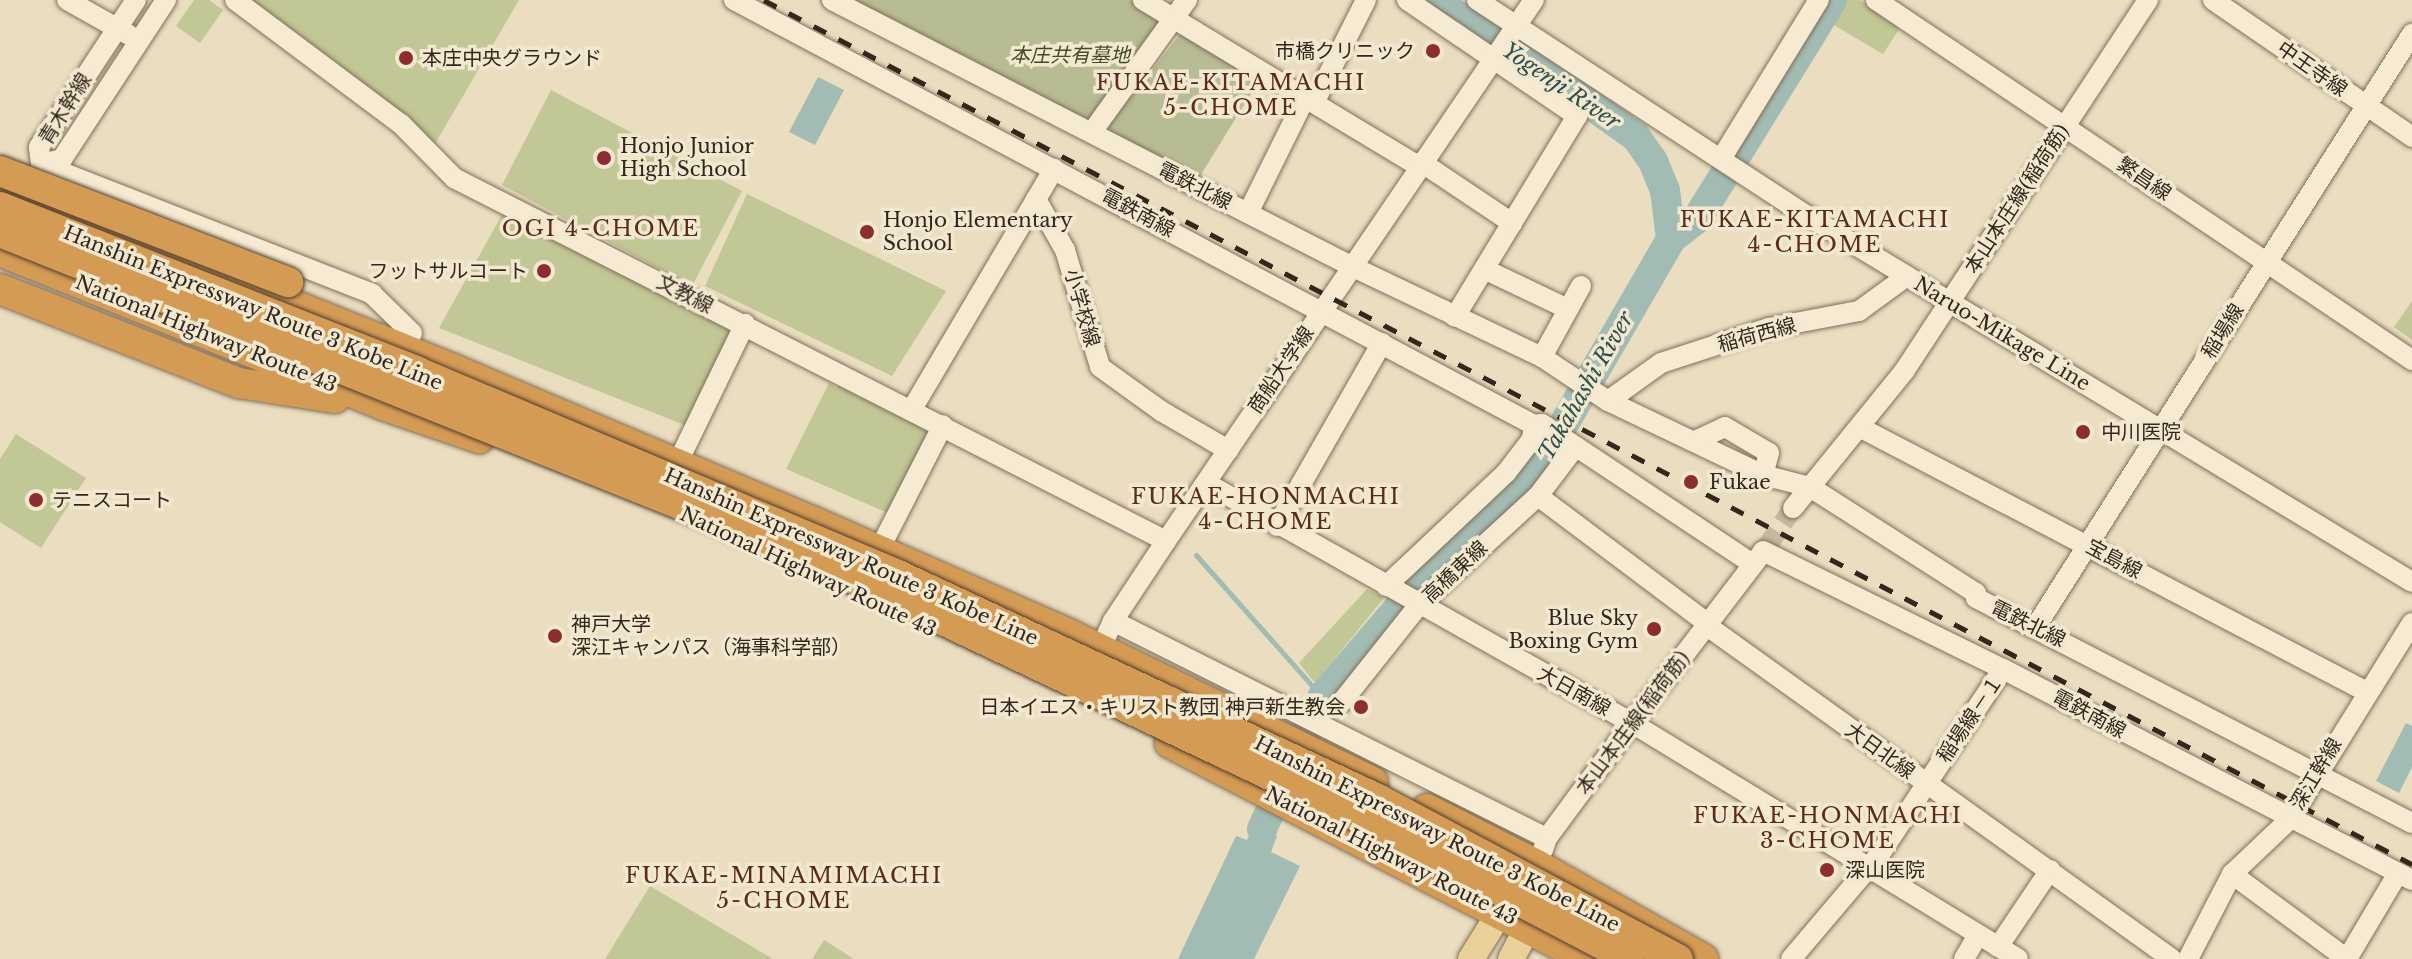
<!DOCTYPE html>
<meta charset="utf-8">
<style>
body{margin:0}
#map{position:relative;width:2412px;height:959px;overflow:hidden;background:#eaddc0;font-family:"Libre Baskerville","Noto Sans JP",serif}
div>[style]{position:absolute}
.green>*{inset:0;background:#c1c795}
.cemetery>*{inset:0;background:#b7bc94}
.water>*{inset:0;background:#a2bcb4}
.stream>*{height:5px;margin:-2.5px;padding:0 2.5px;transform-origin:2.5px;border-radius:2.5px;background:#a2bcb4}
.river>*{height:30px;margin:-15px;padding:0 15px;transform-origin:15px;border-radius:15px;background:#a2bcb4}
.minor-tunnel>*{height:20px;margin-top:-10px;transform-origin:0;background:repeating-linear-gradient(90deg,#c5b99f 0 20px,transparent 0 30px)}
.roads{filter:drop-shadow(0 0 2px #816e59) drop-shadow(0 0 2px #816e59)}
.minor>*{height:20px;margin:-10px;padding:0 10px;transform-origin:10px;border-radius:10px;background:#f6ead2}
.major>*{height:26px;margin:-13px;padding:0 13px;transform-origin:13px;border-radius:13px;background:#ebd099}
.highway>*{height:30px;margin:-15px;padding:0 15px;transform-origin:15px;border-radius:15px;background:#d49b55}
.rail>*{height:5px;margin-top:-2.5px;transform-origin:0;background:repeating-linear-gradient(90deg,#32271d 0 14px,transparent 0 28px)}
.bridges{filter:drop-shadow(0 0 2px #4f3d2e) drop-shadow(0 0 2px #4f3d2e)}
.highway-bridge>*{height:30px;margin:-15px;padding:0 15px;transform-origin:15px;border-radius:15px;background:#d49b55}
.dots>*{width:22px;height:22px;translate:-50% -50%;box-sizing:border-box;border:4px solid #f2e7cf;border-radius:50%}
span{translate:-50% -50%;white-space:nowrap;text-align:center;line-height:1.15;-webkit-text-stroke:7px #f2e7cf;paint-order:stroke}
.poi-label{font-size:20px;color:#32271d}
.right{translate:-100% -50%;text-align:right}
.left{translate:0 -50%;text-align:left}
.park-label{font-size:20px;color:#434d25;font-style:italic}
.street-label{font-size:20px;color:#32271d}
.neighbourhood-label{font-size:22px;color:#5b2b1f;letter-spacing:2px}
.water-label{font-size:22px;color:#2d514e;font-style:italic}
</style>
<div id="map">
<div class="green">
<div style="clip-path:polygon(194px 0,209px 0,223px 10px,200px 43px,176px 26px)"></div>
<div style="clip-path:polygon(249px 0,519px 0,435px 144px)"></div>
<div style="clip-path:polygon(1840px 0,1860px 0,1897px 25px,1898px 31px,1883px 54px,1827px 21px)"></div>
<div style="clip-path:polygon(551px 90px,742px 191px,692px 286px,502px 185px)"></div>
<div style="clip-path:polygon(747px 194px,946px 291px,892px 376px,705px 286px)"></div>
<div style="clip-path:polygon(503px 213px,736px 331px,687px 426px,439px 328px)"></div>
<div style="clip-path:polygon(2412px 301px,2412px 340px,2394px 327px)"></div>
<div style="clip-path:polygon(829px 383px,837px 388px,840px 383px,922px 424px,930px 435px,888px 513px,786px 469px)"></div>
<div style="clip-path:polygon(16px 434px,86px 478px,41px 548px,0 522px,0 459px)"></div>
<div style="clip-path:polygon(1367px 589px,1384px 598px,1315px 683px,1299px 663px)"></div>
<div style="clip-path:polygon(650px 886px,773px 959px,605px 959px)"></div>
<div style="clip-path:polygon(824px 940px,854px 959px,812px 959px)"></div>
</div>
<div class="cemetery">
<div style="clip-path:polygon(846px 0,1130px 0,1156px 15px,1162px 24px,1093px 118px,1084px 124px)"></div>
<div style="clip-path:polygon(1182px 32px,1260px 79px,1197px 181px,1114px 139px,1109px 125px)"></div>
</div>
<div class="water">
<div style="clip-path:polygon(818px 77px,844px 90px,815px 145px,789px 132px)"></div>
<div style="clip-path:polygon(2406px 723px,2412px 726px,2412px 767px,2399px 793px,2376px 781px)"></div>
<div style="clip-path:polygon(1254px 825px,1277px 836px,1271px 852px,1300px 866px,1254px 959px,1178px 959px,1236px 836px,1247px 840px)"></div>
</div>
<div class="stream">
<div style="left:1196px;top:555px;width:190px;rotate:48.4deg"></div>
</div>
<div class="river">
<div style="left:1434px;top:0;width:120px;rotate:32.8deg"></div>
<div style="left:1535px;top:65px;width:124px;rotate:35.5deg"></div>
<div style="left:1636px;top:137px;width:29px;rotate:55deg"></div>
<div style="left:1653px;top:161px;width:31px;rotate:68deg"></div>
<div style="left:1665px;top:190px;width:49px;rotate:83deg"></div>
<div style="left:1262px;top:829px;width:146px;rotate:-65.4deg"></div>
<div style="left:1323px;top:696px;width:175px;rotate:-49.4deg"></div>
<div style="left:1437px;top:563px;width:140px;rotate:-43.3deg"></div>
<div style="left:1539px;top:467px;width:263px;rotate:-59.9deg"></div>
<div style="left:1671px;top:239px;width:33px;rotate:-38deg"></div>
<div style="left:1697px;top:219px;width:257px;rotate:-58.3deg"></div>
</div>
<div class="minor-tunnel">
<div style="left:1766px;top:548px;width:48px;rotate:-56deg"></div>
</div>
<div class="roads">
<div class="minor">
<div style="left:67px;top:0;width:71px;rotate:29.4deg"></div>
<div style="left:235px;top:0;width:207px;rotate:36.8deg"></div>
<div style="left:401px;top:124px;width:76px;rotate:45.5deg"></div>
<div style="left:454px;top:178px;width:799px;rotate:27.01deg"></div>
<div style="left:734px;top:0;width:906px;rotate:27.98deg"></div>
<div style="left:1534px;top:425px;width:8px;rotate:-7deg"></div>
<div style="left:1542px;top:424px;width:253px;rotate:33.6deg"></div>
<div style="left:832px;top:0;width:583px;rotate:27.14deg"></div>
<div style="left:1351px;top:266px;width:212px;rotate:25.5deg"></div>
<div style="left:1542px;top:357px;width:79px;rotate:33.7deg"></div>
<div style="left:1608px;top:401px;width:172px;rotate:25.5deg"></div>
<div style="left:1763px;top:475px;width:49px;rotate:14.3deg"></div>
<div style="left:1810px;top:487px;width:197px;rotate:32.6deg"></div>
<div style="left:1976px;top:593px;width:5px;rotate:90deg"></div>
<div style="left:1976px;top:598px;width:491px;rotate:27.3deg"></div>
<div style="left:1143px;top:0;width:321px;rotate:31.1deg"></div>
<div style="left:1407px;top:0;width:206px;rotate:34.3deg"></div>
<div style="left:1577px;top:116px;width:235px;rotate:121.3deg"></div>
<div style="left:1477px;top:0;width:393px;rotate:33.2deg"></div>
<div style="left:1806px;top:215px;width:708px;rotate:31.2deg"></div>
<div style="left:1876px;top:0;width:646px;rotate:33.89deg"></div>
<div style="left:2213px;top:0;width:242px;rotate:34.5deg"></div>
<div style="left:1314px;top:103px;width:115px;rotate:-63.2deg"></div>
<div style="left:1092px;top:132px;width:163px;rotate:-54.3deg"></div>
<div style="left:1721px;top:159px;width:187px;rotate:-58.4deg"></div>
<div style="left:1421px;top:162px;width:110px;rotate:33.8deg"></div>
<div style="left:41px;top:164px;width:356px;rotate:21.4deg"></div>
<div style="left:372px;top:294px;width:56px;rotate:44.3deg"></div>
<div style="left:41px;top:164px;width:22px;rotate:-13deg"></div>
<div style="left:62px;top:159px;width:190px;rotate:-56.8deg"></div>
<div style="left:41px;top:164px;width:17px;rotate:-97deg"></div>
<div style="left:39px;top:147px;width:176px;rotate:-56.6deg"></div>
<div style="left:1036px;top:199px;width:59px;rotate:60.4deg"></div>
<div style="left:1065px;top:250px;width:122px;rotate:73.3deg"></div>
<div style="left:1100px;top:367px;width:75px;rotate:35.8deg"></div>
<div style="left:1161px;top:411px;width:78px;rotate:30.2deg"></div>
<div style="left:1248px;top:213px;width:128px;rotate:-63.6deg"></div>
<div style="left:1484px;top:269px;width:93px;rotate:25.5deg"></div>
<div style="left:1542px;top:357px;width:81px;rotate:-61.2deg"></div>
<div style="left:1608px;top:401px;width:65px;rotate:-35.6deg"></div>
<div style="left:1661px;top:363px;width:114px;rotate:-18deg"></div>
<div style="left:1769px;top:328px;width:92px;rotate:-10.7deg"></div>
<div style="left:1859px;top:311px;width:59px;rotate:-36.1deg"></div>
<div style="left:912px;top:409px;width:279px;rotate:-59.4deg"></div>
<div style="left:1861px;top:428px;width:571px;rotate:27.55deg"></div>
<div style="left:1695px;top:441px;width:33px;rotate:-25deg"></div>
<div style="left:1725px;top:427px;width:51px;rotate:30.6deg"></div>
<div style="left:1769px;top:453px;width:23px;rotate:105deg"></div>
<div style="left:677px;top:464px;width:156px;rotate:-64.1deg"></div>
<div style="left:1206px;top:483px;width:489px;rotate:29.4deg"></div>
<div style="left:1632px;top:723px;width:452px;rotate:31.4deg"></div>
<div style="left:1538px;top:496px;width:211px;rotate:36.9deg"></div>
<div style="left:1793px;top:508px;width:178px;rotate:-50.9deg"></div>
<div style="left:1905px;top:370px;width:443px;rotate:-56.7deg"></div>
<div style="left:1277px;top:526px;width:211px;rotate:-60.2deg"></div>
<div style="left:879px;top:550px;width:140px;rotate:-62.9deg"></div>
<div style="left:1763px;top:551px;width:267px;rotate:26.2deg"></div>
<div style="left:2003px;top:669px;width:460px;rotate:27.3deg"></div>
<div style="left:1386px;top:586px;width:165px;rotate:-43.3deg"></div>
<div style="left:1506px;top:473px;width:43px;rotate:-52.6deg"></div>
<div style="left:1532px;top:439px;width:14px;rotate:-82deg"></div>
<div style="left:1113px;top:621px;width:485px;rotate:26.6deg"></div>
<div style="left:1706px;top:625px;width:573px;rotate:35.63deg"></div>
<div style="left:2035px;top:628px;width:704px;rotate:-57.6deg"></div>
<div style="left:1096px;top:659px;width:42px;rotate:-65.9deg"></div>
<div style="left:1113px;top:621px;width:96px;rotate:-56.5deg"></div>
<div style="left:1166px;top:541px;width:654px;rotate:-55.78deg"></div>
<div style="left:1341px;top:703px;width:125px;rotate:-51.5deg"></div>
<div style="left:1419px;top:605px;width:161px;rotate:-42.5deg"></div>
<div style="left:1538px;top:496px;width:61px;rotate:-52.9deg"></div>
<div style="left:1543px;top:850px;width:13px;rotate:-72deg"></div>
<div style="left:1547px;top:838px;width:143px;rotate:-53.5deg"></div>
<div style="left:1632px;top:723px;width:213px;rotate:-52.6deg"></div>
<div style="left:2232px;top:874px;width:143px;rotate:36.5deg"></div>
<div style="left:1998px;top:947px;width:93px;rotate:-56deg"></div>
<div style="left:1791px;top:959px;width:138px;rotate:-49.7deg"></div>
<div style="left:1880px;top:854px;width:222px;rotate:-56.4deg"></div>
<div style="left:1964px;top:959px;width:28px;rotate:-60deg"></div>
<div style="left:2188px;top:959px;width:96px;rotate:-62.6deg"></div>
<div style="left:2232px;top:874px;width:80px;rotate:-43.5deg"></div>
<div style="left:2290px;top:819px;width:231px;rotate:-58.1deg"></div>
<div style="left:2347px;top:959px;width:100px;rotate:-59.3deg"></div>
</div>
<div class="major">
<div style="left:1471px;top:959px;width:72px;rotate:-58.1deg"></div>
<div style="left:1511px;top:959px;width:36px;rotate:-62deg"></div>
<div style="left:1528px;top:927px;width:19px;rotate:-81deg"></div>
</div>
<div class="highway">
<div style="left:0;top:187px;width:488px;rotate:21.9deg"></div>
<div style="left:453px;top:369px;width:392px;rotate:23deg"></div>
<div style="left:814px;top:522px;width:279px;rotate:23.7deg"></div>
<div style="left:1069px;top:634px;width:338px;rotate:26deg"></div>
<div style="left:0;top:251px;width:410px;rotate:21.9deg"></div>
<div style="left:380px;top:404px;width:105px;rotate:19deg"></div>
<div style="left:0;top:289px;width:257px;rotate:21.5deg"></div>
<div style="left:239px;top:383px;width:97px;rotate:8.9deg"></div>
<div style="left:1170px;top:743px;width:470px;rotate:27.4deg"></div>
<div style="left:1427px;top:809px;width:123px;rotate:27deg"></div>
<div style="left:1537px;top:865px;width:191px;rotate:29.5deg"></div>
</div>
</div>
<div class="rail">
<div style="left:764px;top:0;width:1861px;rotate:27.67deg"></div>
</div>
<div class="bridges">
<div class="highway-bridge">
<div style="left:0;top:171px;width:309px;rotate:21.1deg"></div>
<div style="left:0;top:207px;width:449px;rotate:21.5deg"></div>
<div style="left:418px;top:372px;width:521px;rotate:22.92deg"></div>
<div style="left:898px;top:575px;width:530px;rotate:25.02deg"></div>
<div style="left:1378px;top:799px;width:340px;rotate:28.1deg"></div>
<div style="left:0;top:232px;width:764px;rotate:21.83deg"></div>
<div style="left:709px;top:516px;width:197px;rotate:23.6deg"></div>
<div style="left:890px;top:595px;width:528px;rotate:25.35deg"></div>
<div style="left:1367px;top:821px;width:297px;rotate:27.7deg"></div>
</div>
</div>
<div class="dots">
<div style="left:1433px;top:51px;background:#8c2e30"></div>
<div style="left:406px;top:58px;background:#8c2e30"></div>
<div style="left:604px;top:158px;background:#8c2e30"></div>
<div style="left:867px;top:232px;background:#8c2e30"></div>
<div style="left:544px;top:271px;background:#8c2e30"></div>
<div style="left:2083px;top:432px;background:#8c2e30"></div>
<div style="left:1691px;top:482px;background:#8c2e30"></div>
<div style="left:36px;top:500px;background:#8c2e30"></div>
<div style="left:1654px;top:629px;background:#8c2e30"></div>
<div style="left:555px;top:636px;background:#8c2e30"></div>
<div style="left:1361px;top:707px;background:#8c2e30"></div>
<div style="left:1827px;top:870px;background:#8c2e30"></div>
</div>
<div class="poi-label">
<span class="right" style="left:1415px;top:51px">市橋クリニック</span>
<span class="left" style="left:422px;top:58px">本庄中央グラウンド</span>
<span class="left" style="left:620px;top:158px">Honjo Junior<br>High School</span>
<span class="left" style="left:883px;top:232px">Honjo Elementary<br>School</span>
<span class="right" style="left:528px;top:271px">フットサルコート</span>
<span class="left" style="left:2101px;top:432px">中川医院</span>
<span class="left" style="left:1709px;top:482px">Fukae</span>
<span class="left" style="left:52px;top:500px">テニスコート</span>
<span class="right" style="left:1638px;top:630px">Blue Sky<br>Boxing Gym</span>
<span class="left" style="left:571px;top:636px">神戸大学<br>深江キャンパス（海事科学部）</span>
<span class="right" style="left:1345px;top:707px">日本イエス・キリスト教団 神戸新生教会</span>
<span class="left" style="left:1845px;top:870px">深山医院</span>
</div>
<div class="park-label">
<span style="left:1070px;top:55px">本庄共有墓地</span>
</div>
<div class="street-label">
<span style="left:2312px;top:69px;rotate:35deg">中王寺線</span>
<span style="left:65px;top:109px;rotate:-58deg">青木幹線</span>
<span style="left:2144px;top:179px;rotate:34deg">繁昌線</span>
<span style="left:1195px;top:186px;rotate:27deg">電鉄北線</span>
<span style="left:2017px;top:199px;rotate:-57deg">本山本庄線(稲荷筋)</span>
<span style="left:1138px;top:213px;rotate:28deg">電鉄南線</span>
<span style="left:685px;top:294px;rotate:27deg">文教線</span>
<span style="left:253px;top:308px;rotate:22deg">Hanshin Expressway Route 3 Kobe Line</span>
<span style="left:1082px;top:308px;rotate:74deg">小学校線</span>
<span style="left:2223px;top:331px;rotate:-58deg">稲場線</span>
<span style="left:206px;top:334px;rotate:22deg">National Highway Route 43</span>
<span style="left:2002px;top:334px;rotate:31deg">Naruo-Mikage Line</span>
<span style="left:1757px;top:335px;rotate:-15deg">稲荷西線</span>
<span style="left:1281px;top:370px;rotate:-56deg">商船大学線</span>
<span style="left:851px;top:557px;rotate:24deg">Hanshin Expressway Route 3 Kobe Line</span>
<span style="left:2114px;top:559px;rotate:28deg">宝島線</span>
<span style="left:808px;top:572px;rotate:25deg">National Highway Route 43</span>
<span style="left:1455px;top:572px;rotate:-43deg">高橋東線</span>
<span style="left:2028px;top:624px;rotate:26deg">電鉄北線</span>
<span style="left:1574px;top:691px;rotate:29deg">大日南線</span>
<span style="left:2089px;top:714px;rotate:28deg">電鉄南線</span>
<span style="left:1970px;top:719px;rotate:-56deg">稲場線－１</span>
<span style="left:1633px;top:723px;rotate:-53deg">本山本庄線(稲荷筋)</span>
<span style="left:1880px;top:751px;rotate:36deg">大日北線</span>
<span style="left:2316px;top:774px;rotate:-59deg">深江幹線</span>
<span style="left:1437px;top:834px;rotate:27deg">Hanshin Expressway Route 3 Kobe Line</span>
<span style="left:1391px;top:856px;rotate:27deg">National Highway Route 43</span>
</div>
<div class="neighbourhood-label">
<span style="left:1231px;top:95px">FUKAE-KITAMACHI<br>5-CHOME</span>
<span style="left:1815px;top:232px">FUKAE-KITAMACHI<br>4-CHOME</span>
<span style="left:601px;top:229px">OGI 4-CHOME</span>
<span style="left:1266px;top:509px">FUKAE-HONMACHI<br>4-CHOME</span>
<span style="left:1828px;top:828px">FUKAE-HONMACHI<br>3-CHOME</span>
<span style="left:784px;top:888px">FUKAE-MINAMIMACHI<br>5-CHOME</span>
</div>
<div class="water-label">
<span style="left:1561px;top:86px;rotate:34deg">Yogenji River</span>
<span style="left:1586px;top:386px;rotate:-60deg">Takahashi River</span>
</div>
</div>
